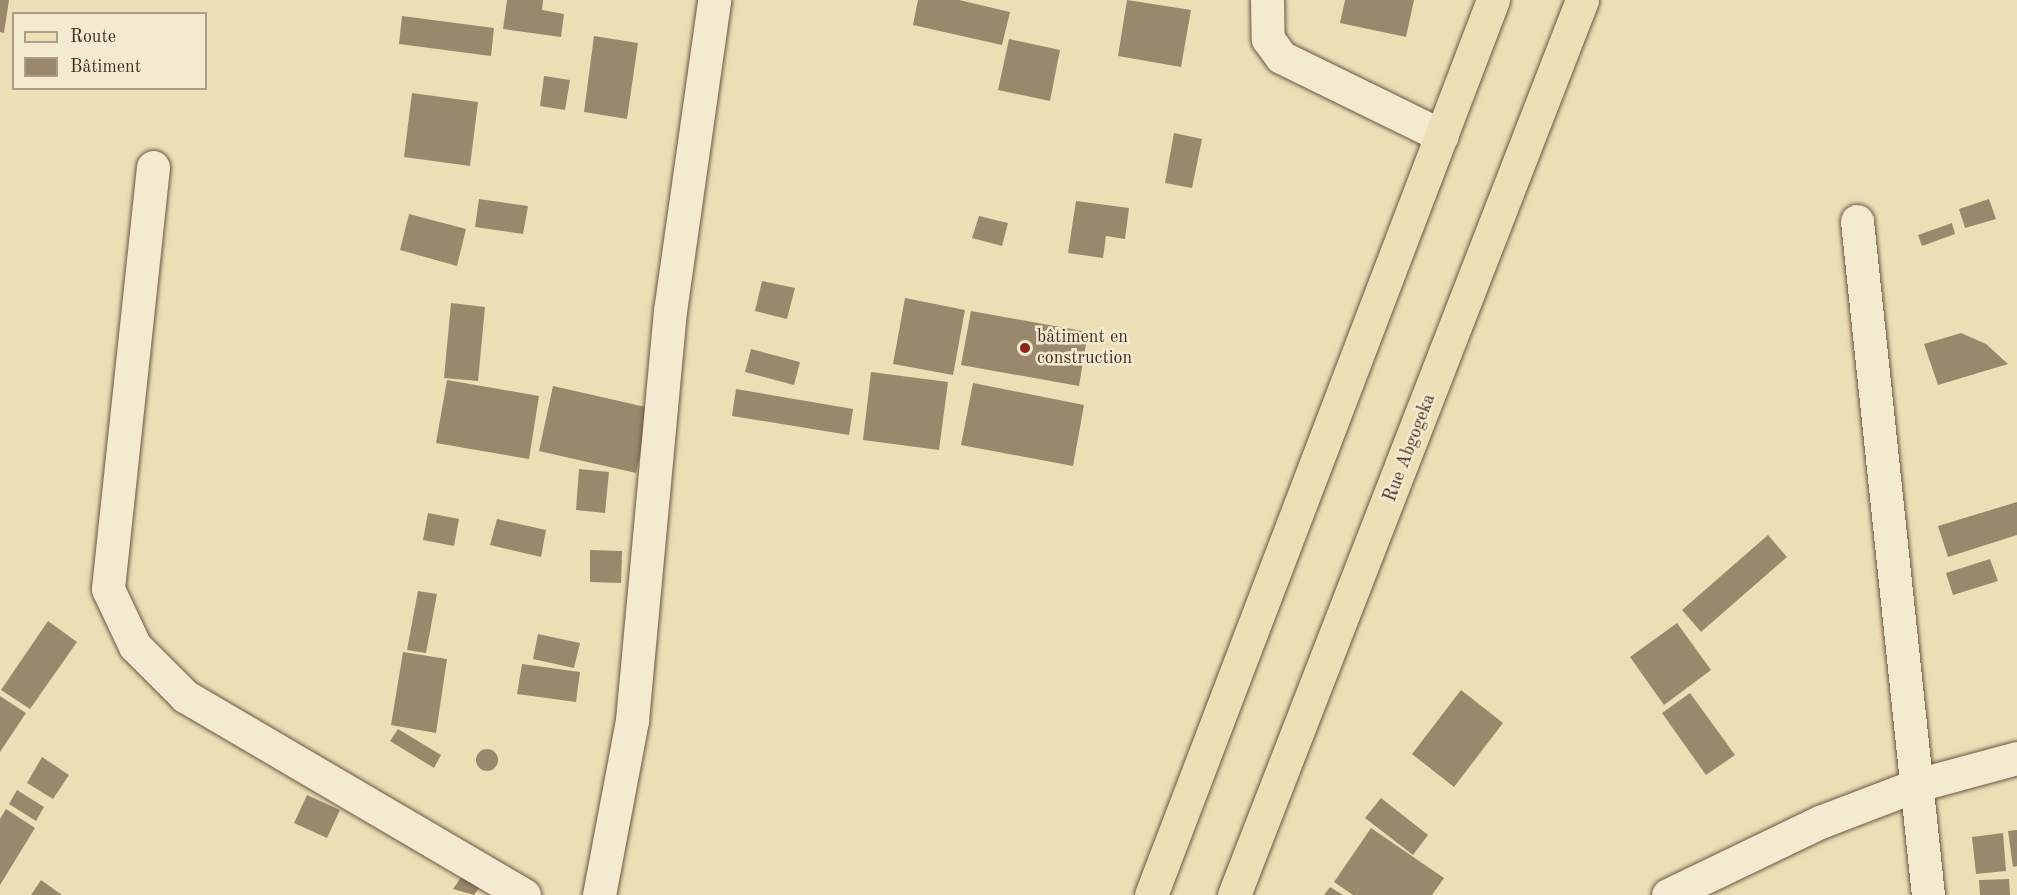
<!DOCTYPE html>
<meta charset="utf-8">
<style>
body{margin:0}
#map{position:relative;width:2017px;height:895px;overflow:hidden;background:#eddfb5;font-family:"Old Standard TT",serif}
div>[style]{position:absolute}
.building>*{inset:0;background:#9a886d}
.round{border-radius:50%}
.roads{filter:drop-shadow(0 0 2px #6b5644) drop-shadow(0 0 2px #6b5644)}
.minor>*{height:33px;margin:-16.5px;padding:0 16.5px;transform-origin:16.5px;border-radius:16.5px;background:#f3eacf}
.primary>*{height:33px;margin:-16.5px;padding:0 16.5px;transform-origin:16.5px;border-radius:16.5px;background:#eddfb5}
.dots>*{width:16px;height:16px;translate:-50% -50%;box-sizing:border-box;border:3px solid #f3eacf;border-radius:50%}
span{translate:-50% -50%;white-space:nowrap;text-align:center;line-height:1.15;-webkit-text-stroke:5px #f3eacf;paint-order:stroke}
.poi-label{font-size:18px;color:#40291f}
.left{translate:0 -50%;text-align:left}
.street-label{font-size:18px;color:#40291f}
.legend{position:absolute;left:12px;top:12px;width:195px;height:78px;box-sizing:border-box;background:#f3eacf;border:2px solid #ab9d89;margin:0;padding:8px 10px;list-style:none;font-size:18px;color:#40291f}
.legend li{display:flex;align-items:center;gap:12px;height:30px}
.legend b{width:30px;border:2px solid #ab9d89}
</style>
<div id="map">
<div class="building">
<div style="clip-path:polygon(0 0,9px 0,4px 33px,0 32px)"></div>
<div style="clip-path:polygon(507px 0,543px 0,542px 10px,564px 14px,561px 37px,503px 29px)"></div>
<div style="clip-path:polygon(918px 0,959px 0,1010px 12px,1002px 45px,913px 25px)"></div>
<div style="clip-path:polygon(1127px 0,1191px 10px,1181px 67px,1118px 56px)"></div>
<div style="clip-path:polygon(1345px 0,1414px 0,1406px 37px,1340px 23px)"></div>
<div style="clip-path:polygon(402px 16px,494px 28px,491px 56px,399px 44px)"></div>
<div style="clip-path:polygon(594px 36px,638px 43px,627px 119px,584px 112px)"></div>
<div style="clip-path:polygon(1009px 39px,1060px 50px,1050px 101px,998px 90px)"></div>
<div style="clip-path:polygon(544px 76px,570px 80px,565px 110px,540px 106px)"></div>
<div style="clip-path:polygon(412px 93px,478px 102px,470px 166px,404px 157px)"></div>
<div style="clip-path:polygon(1174px 133px,1202px 139px,1192px 188px,1165px 183px)"></div>
<div style="clip-path:polygon(479px 199px,528px 206px,523px 234px,475px 227px)"></div>
<div style="clip-path:polygon(1989px 199px,1996px 219px,1965px 228px,1959px 209px)"></div>
<div style="clip-path:polygon(1076px 201px,1129px 208px,1125px 239px,1106px 236px,1103px 258px,1068px 253px)"></div>
<div style="clip-path:polygon(409px 214px,466px 229px,457px 266px,400px 250px)"></div>
<div style="clip-path:polygon(979px 216px,1008px 223px,1002px 246px,972px 238px)"></div>
<div style="clip-path:polygon(1952px 223px,1955px 234px,1922px 246px,1918px 235px)"></div>
<div style="clip-path:polygon(762px 281px,795px 288px,787px 319px,755px 311px)"></div>
<div style="clip-path:polygon(905px 298px,965px 310px,953px 375px,893px 364px)"></div>
<div style="clip-path:polygon(451px 303px,485px 307px,478px 381px,444px 378px)"></div>
<div style="clip-path:polygon(971px 311px,1088px 332px,1079px 386px,961px 365px)"></div>
<div style="clip-path:polygon(1961px 333px,1986px 344px,2008px 364px,1938px 385px,1924px 344px)"></div>
<div style="clip-path:polygon(751px 349px,800px 362px,794px 385px,745px 372px)"></div>
<div style="clip-path:polygon(871px 372px,948px 382px,939px 450px,863px 440px)"></div>
<div style="clip-path:polygon(447px 380px,539px 396px,529px 459px,436px 443px)"></div>
<div style="clip-path:polygon(973px 383px,1084px 405px,1073px 466px,961px 445px)"></div>
<div style="clip-path:polygon(553px 386px,650px 408px,636px 473px,539px 451px)"></div>
<div style="clip-path:polygon(736px 389px,853px 409px,849px 435px,732px 416px)"></div>
<div style="clip-path:polygon(579px 469px,609px 472px,605px 513px,576px 510px)"></div>
<div style="clip-path:polygon(2017px 502px,2017px 535px,1948px 557px,1938px 526px)"></div>
<div style="clip-path:polygon(428px 513px,459px 519px,454px 546px,423px 540px)"></div>
<div style="clip-path:polygon(497px 519px,546px 530px,541px 557px,490px 545px)"></div>
<div style="clip-path:polygon(1768px 535px,1787px 557px,1701px 632px,1682px 610px)"></div>
<div style="clip-path:polygon(590px 550px,622px 551px,621px 583px,590px 582px)"></div>
<div style="clip-path:polygon(1990px 559px,1998px 581px,1953px 595px,1946px 573px)"></div>
<div style="clip-path:polygon(418px 591px,437px 594px,426px 653px,407px 650px)"></div>
<div style="clip-path:polygon(48px 621px,77px 642px,30px 709px,1px 690px)"></div>
<div style="clip-path:polygon(1677px 623px,1711px 670px,1664px 705px,1630px 657px)"></div>
<div style="clip-path:polygon(538px 634px,580px 643px,574px 668px,533px 659px)"></div>
<div style="clip-path:polygon(403px 652px,447px 659px,436px 733px,391px 725px)"></div>
<div style="clip-path:polygon(522px 664px,580px 672px,576px 702px,517px 694px)"></div>
<div style="clip-path:polygon(1461px 690px,1503px 723px,1454px 787px,1412px 754px)"></div>
<div style="clip-path:polygon(1690px 693px,1735px 755px,1706px 775px,1662px 713px)"></div>
<div style="clip-path:polygon(0 696px,26px 713px,0 752px)"></div>
<div style="clip-path:polygon(398px 729px,441px 755px,434px 768px,390px 741px)"></div>
<div class="round" style="left:476px;top:749px;width:22px;height:22px"></div>
<div style="clip-path:polygon(42px 757px,69px 775px,53px 799px,27px 783px)"></div>
<div style="clip-path:polygon(17px 790px,44px 807px,36px 821px,9px 804px)"></div>
<div style="clip-path:polygon(307px 795px,340px 810px,327px 838px,294px 823px)"></div>
<div style="clip-path:polygon(1381px 798px,1428px 835px,1413px 855px,1365px 818px)"></div>
<div style="clip-path:polygon(6px 809px,35px 828px,0 885px,0 819px)"></div>
<div style="clip-path:polygon(1371px 828px,1444px 878px,1432px 895px,1353px 895px,1334px 882px)"></div>
<div style="clip-path:polygon(2017px 830px,2017px 866px,2013px 867px,2008px 831px)"></div>
<div style="clip-path:polygon(2003px 833px,2006px 871px,1976px 874px,1972px 837px)"></div>
<div style="clip-path:polygon(462px 876px,479px 888px,474px 895px,453px 889px)"></div>
<div style="clip-path:polygon(2009px 879px,2010px 895px,1980px 895px,1979px 880px)"></div>
<div style="clip-path:polygon(41px 880px,62px 895px,31px 895px)"></div>
<div style="clip-path:polygon(1330px 887px,1343px 895px,1324px 895px)"></div>
</div>
<div class="roads">
<div class="minor">
<div style="left:1267px;top:0;width:39px;rotate:89deg"></div>
<div style="left:1268px;top:39px;width:22px;rotate:54deg"></div>
<div style="left:1281px;top:57px;width:179px;rotate:26.1deg"></div>
<div style="left:153px;top:167px;width:424px;rotate:96.1deg"></div>
<div style="left:108px;top:589px;width:63px;rotate:64.7deg"></div>
<div style="left:135px;top:646px;width:71px;rotate:45deg"></div>
<div style="left:185px;top:696px;width:393px;rotate:30.4deg"></div>
<div style="left:1857px;top:221px;width:678px;rotate:83.99deg"></div>
<div style="left:599px;top:895px;width:178px;rotate:-79.3deg"></div>
<div style="left:632px;top:720px;width:411px;rotate:-84.7deg"></div>
<div style="left:670px;top:311px;width:314px;rotate:-81.9deg"></div>
<div style="left:1668px;top:895px;width:169px;rotate:-25.7deg"></div>
<div style="left:1820px;top:822px;width:104px;rotate:-20.9deg"></div>
<div style="left:1917px;top:785px;width:104px;rotate:-15.1deg"></div>
</div>
<div class="primary">
<div style="left:1151px;top:895px;width:958px;rotate:-69.09deg"></div>
<div style="left:1234px;top:895px;width:960px;rotate:-68.75deg"></div>
</div>
</div>
<div class="dots">
<div style="left:1025px;top:348px;background:#8f2418"></div>
</div>
<div class="poi-label">
<span class="left" style="left:1037px;top:348px">bâtiment en<br>construction</span>
</div>
<div class="street-label">
<span style="left:1410px;top:448px;rotate:-69deg">Rue Abgogeka</span>
</div>
<ul class="legend">
<li><b style="height:8px;background:#eddfb5"></b>Route</li>
<li><b style="height:16px;background:#9a886d"></b>Bâtiment</li>
</ul>
</div>
